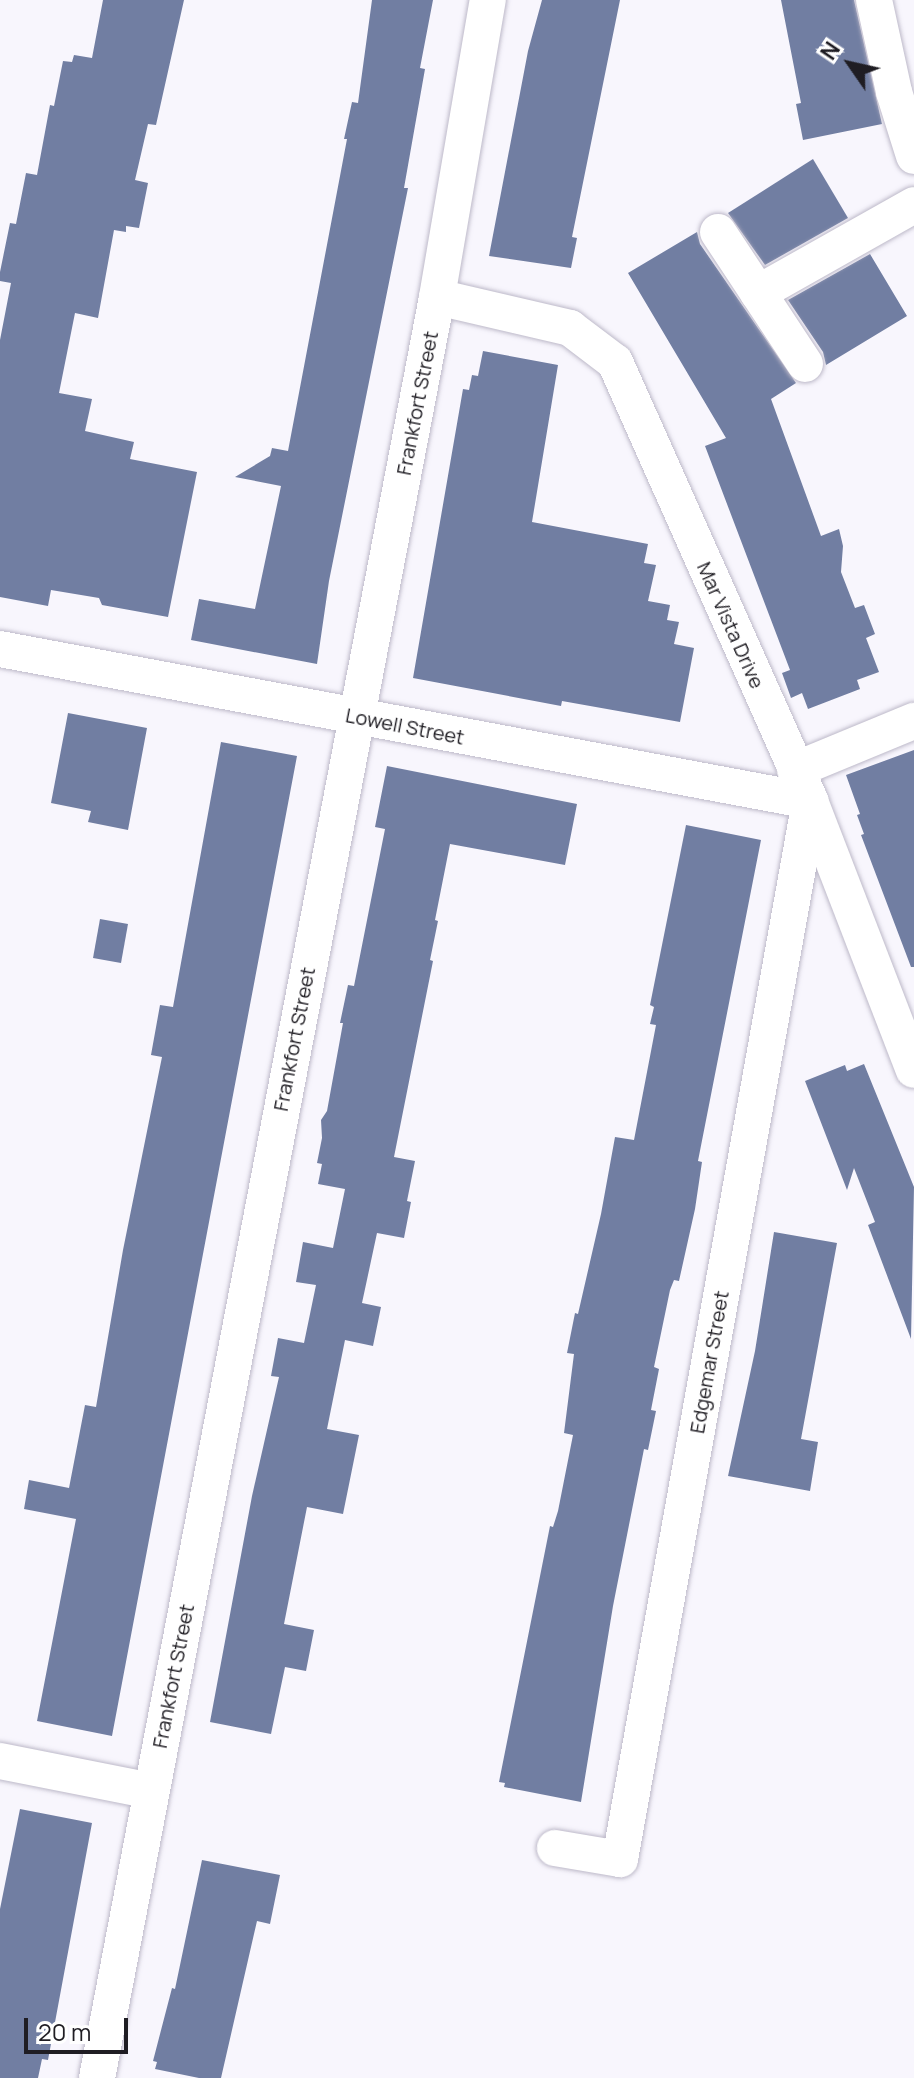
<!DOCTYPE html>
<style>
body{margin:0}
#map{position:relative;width:914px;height:2078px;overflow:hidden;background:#f8f6fd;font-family:Manrope,sans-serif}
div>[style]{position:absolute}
.building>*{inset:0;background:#717ea2}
.roads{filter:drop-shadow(0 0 2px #bdb9c9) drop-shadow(0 0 2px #bdb9c9)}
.street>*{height:36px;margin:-18px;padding:0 18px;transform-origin:18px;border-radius:18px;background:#fff}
span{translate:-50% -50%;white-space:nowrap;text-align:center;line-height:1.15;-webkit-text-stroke:6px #fff;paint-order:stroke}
.street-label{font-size:20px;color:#1f1d23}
.north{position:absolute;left:810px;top:24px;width:80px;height:80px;-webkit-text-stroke:6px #fff;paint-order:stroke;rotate:304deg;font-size:22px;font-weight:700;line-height:32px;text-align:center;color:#1f1d23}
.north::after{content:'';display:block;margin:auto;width:28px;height:36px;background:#1f1d23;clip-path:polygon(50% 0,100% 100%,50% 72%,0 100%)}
.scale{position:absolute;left:24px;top:2018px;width:104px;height:36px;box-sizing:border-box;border:4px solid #1f1d23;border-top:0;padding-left:10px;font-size:24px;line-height:28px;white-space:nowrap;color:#1f1d23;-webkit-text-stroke:6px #fff;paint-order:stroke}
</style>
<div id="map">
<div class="building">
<div style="clip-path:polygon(103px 0,184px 0,156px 125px,148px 124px,135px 180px,148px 183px,139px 228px,126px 226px,126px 232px,114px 230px,98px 318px,75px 313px,59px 393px,92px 399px,85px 431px,134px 442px,130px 459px,197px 472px,168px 617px,102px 605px,99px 598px,51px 590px,48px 606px,0 597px,0 340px,11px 283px,0 281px,0 272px,10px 223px,16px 224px,26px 173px,37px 175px,50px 105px,54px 106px,63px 61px,72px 62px,74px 55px,92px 58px)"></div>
<div style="clip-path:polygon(372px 0,433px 0,420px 68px,425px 69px,404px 188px,408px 188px,329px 581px,317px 664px,191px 640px,199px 599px,255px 609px,281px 486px,235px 477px,270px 456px,272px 448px,288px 451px,347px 139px,344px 139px,352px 102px,358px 103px)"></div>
<div style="clip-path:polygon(542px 0,620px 0,572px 237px,577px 238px,571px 268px,489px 256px,528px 51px)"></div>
<div style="clip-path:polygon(781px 0,854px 0,882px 124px,803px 140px,796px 104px,801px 103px)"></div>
<div style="clip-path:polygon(813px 159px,848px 218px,765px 265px,728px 213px)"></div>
<div style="clip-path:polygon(697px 232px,700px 244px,796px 383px,771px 399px,821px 536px,839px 529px,843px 546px,841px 572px,855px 608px,864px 605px,875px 634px,866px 638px,879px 672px,857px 680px,860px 689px,808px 709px,802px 693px,791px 698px,782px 673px,790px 670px,705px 446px,726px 438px,628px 273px)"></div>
<div style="clip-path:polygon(870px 254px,907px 316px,826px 365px,823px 352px,788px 300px)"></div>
<div style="clip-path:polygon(483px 351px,558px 365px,532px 522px,648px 544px,644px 563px,656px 565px,648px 601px,670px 605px,667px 620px,679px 622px,674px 644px,694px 648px,680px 722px,562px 701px,561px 706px,413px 678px,463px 389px,469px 390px,472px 375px,478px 376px)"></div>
<div style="clip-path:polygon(68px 713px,147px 728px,128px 830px,88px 822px,91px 811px,51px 803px)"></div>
<div style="clip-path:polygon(221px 742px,297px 756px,112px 1736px,37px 1721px,76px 1519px,24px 1509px,29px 1480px,69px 1488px,85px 1405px,96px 1407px,123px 1250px,162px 1057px,151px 1055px,160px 1005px,173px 1007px)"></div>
<div style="clip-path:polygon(914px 750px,914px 967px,911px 967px,861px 835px,864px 834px,857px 815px,860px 814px,846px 775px)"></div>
<div style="clip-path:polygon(387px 766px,577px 804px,565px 865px,450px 844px,435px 920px,438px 921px,430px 960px,433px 961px,394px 1157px,415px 1161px,407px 1201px,411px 1202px,404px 1238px,377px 1233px,362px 1303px,381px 1307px,373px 1346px,345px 1340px,327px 1429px,359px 1435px,343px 1514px,307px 1507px,284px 1624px,314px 1630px,306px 1671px,285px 1667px,271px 1734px,210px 1722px,252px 1496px,279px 1377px,271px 1376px,278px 1338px,304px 1343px,316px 1285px,296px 1282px,303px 1242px,333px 1248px,345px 1189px,318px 1184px,322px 1164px,317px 1163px,322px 1138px,321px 1120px,327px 1111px,343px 1023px,340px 1023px,348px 985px,354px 986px,385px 829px,375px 827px)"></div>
<div style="clip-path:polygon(686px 825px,761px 840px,698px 1161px,702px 1162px,695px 1209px,679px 1281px,674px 1280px,670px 1290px,654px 1367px,659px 1369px,651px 1410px,656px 1411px,648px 1450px,644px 1449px,613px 1606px,581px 1802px,504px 1787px,505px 1783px,499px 1782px,550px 1526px,553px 1527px,558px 1511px,573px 1435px,564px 1433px,574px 1354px,567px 1353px,575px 1313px,578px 1314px,601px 1214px,615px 1137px,634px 1140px,656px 1025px,650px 1024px,654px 1007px,650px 1005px)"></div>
<div style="clip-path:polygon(100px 919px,128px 924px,121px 963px,93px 958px)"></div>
<div style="clip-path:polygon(864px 1064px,914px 1187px,911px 1339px,868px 1225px,875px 1222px,854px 1168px,847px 1190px,805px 1081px,845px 1065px,847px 1071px)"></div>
<div style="clip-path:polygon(774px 1232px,837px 1243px,801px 1439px,818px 1442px,810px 1491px,728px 1476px,755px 1351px)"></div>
<div style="clip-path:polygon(20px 1809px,92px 1823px,48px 2060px,42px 2059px,38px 2078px,0 2078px,0 1909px)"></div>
<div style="clip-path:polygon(202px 1860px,280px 1875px,270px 1924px,257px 1921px,221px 2078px,199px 2078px,155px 2069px,157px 2062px,153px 2061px,172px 1988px,175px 1989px)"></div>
</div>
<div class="roads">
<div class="street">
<div style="left:874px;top:0;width:94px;rotate:77.7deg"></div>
<div style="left:894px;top:92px;width:67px;rotate:72.6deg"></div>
<div style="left:718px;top:232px;width:158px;rotate:56.6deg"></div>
<div style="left:758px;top:293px;width:179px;rotate:-29.4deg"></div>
<div style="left:437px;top:297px;width:137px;rotate:13.1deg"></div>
<div style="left:570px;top:328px;width:56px;rotate:37.1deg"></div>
<div style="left:615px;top:362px;width:480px;rotate:66deg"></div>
<div style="left:810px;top:801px;width:288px;rotate:68.9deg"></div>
<div style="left:0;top:649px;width:824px;rotate:10.63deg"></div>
<div style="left:810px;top:801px;width:1075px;rotate:100.18deg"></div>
<div style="left:620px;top:1859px;width:66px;rotate:-170.4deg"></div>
<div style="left:795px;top:770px;width:129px;rotate:-22.4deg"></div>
<div style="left:0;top:1761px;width:154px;rotate:11.2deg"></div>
<div style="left:97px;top:2078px;width:1813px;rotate:-79.19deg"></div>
<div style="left:437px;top:297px;width:301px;rotate:-80.3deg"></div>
</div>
</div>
<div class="street-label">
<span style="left:417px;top:403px;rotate:-79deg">Frankfort Street</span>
<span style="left:731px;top:625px;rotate:66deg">Mar Vista Drive</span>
<span style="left:405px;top:726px;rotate:11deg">Lowell Street</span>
<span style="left:294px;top:1039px;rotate:-79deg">Frankfort Street</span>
<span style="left:709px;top:1362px;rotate:-80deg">Edgemar Street</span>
<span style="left:173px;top:1676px;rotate:-79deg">Frankfort Street</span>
</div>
<div class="north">N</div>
<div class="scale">20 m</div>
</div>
